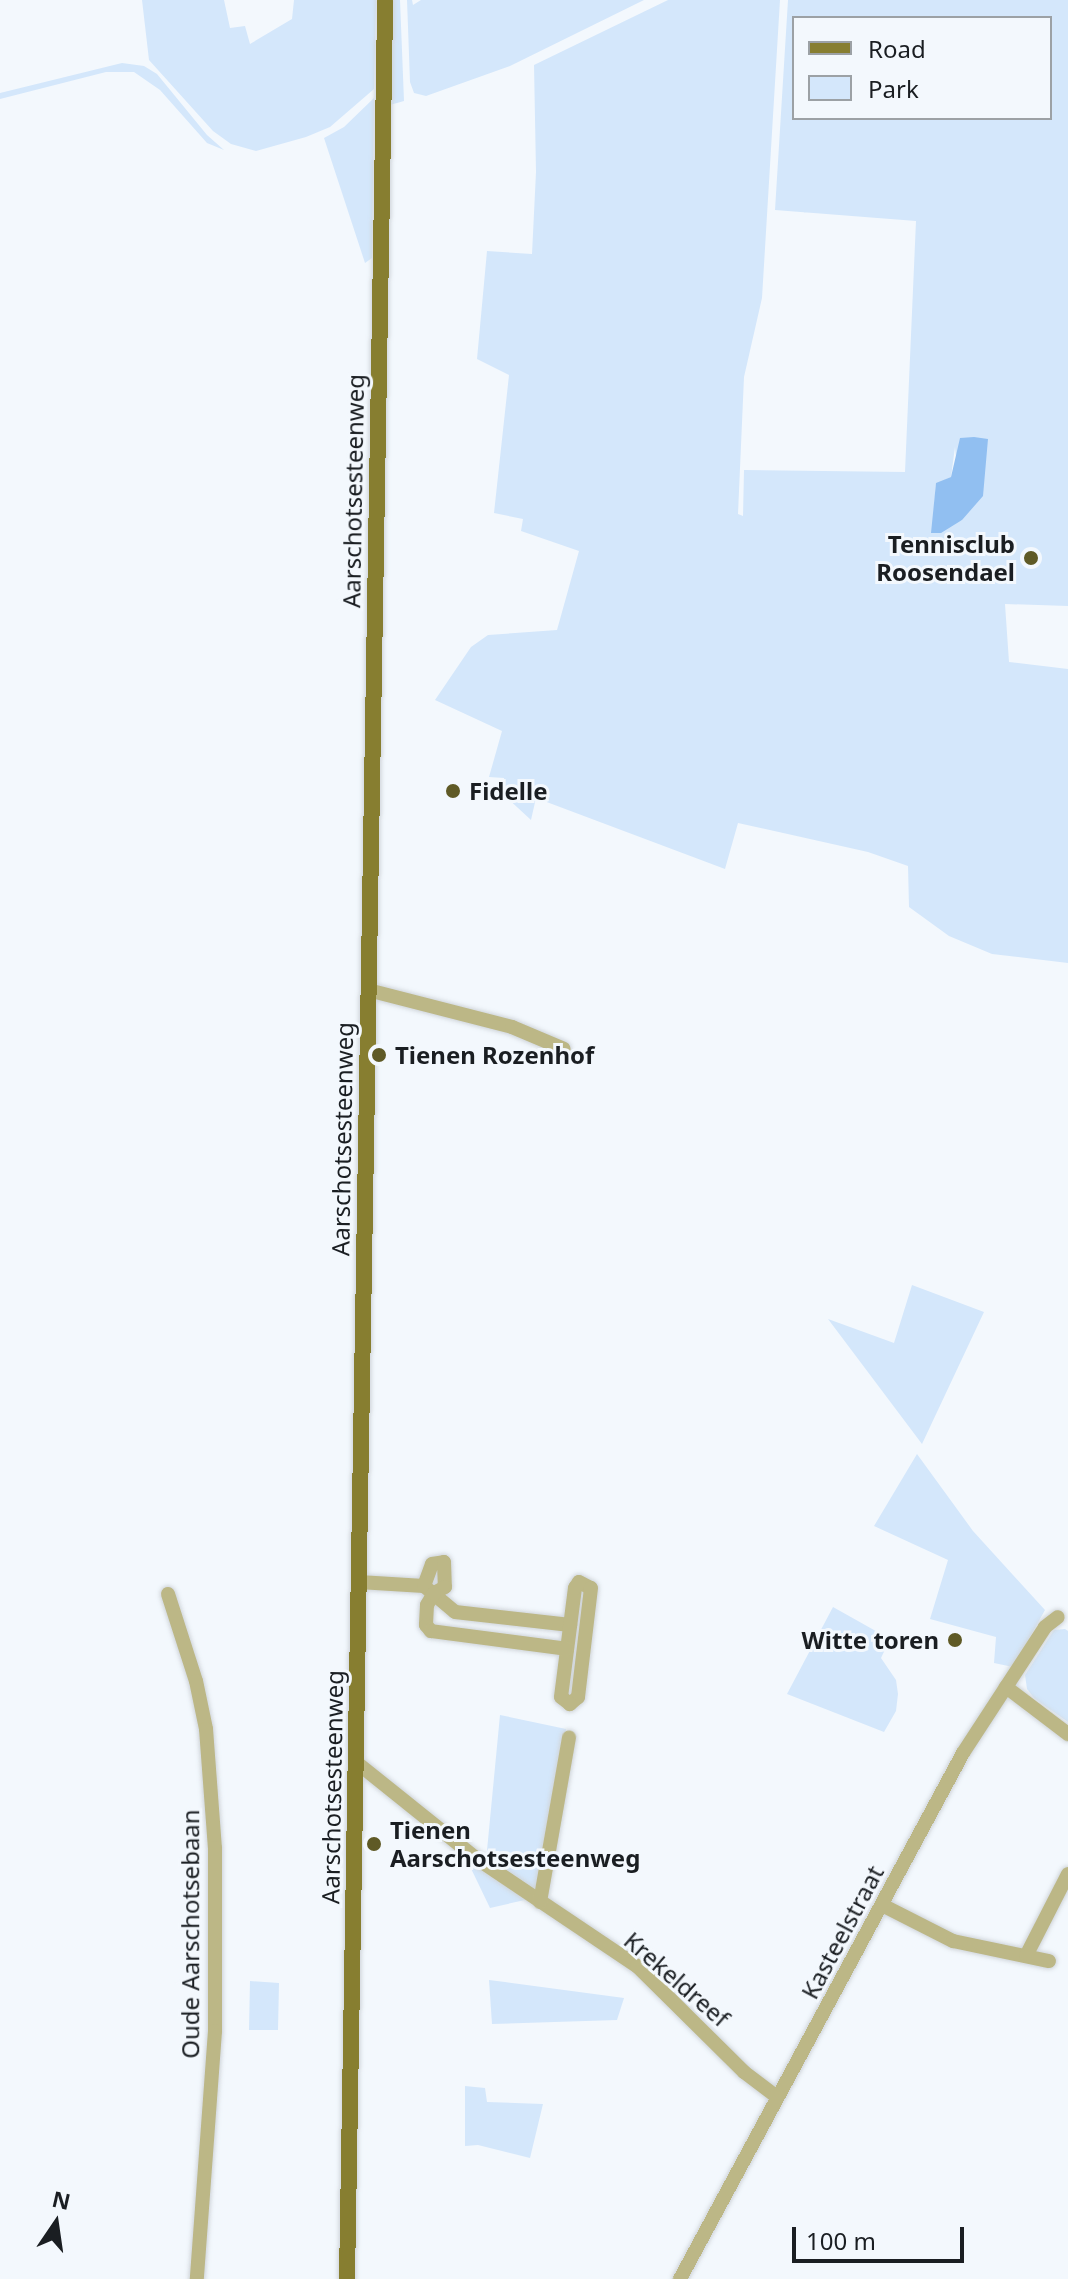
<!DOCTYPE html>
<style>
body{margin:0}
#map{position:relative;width:1068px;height:2279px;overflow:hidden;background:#f3f8fd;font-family:"Noto Sans",sans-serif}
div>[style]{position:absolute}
.green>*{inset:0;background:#d4e7fb}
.water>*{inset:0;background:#91bff1}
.roads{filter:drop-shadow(0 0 2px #d0d5da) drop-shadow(0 0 2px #d0d5da)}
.minor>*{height:14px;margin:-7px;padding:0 7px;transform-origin:7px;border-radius:7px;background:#bcb786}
.major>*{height:16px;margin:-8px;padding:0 8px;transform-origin:8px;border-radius:8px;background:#877e30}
.dots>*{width:22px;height:22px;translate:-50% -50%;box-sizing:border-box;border:4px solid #f3f8fd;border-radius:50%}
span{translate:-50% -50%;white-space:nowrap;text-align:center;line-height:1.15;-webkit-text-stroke:6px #f3f8fd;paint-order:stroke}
.street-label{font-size:24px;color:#1a1e22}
.poi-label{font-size:24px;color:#1a1e22;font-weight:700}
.right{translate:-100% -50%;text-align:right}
.left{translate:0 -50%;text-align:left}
.legend{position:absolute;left:792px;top:16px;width:260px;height:104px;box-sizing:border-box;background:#f3f8fd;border:2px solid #9ca1a5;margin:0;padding:10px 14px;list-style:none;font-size:24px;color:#1a1e22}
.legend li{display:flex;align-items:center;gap:16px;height:40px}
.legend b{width:40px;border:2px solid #9ca1a5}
.north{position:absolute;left:16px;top:2183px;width:80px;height:80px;-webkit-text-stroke:6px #f3f8fd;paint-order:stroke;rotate:13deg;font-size:22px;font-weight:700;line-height:32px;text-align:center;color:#1a1e22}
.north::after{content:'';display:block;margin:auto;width:28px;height:36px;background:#1a1e22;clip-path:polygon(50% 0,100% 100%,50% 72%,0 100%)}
.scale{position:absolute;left:792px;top:2227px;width:172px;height:36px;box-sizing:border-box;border:4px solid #1a1e22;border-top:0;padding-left:10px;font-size:24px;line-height:28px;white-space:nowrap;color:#1a1e22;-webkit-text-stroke:6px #f3f8fd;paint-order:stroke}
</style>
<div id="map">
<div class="green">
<div style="clip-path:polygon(142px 0,224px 0,230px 28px,245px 26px,250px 44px,292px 19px,294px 0,376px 0,374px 89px,330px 127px,306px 137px,256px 151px,231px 144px,213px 131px,149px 60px)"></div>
<div style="clip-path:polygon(392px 0,400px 0,404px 101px,390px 105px)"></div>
<div style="clip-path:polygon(407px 0,412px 0,413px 5px,421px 0,644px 0,510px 66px,426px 96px,414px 93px,410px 82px)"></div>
<div style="clip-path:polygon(evenodd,668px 0,780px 0,762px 298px,744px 377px,738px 514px,743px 516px,744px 470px,905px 472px,916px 221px,775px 210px,788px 0,1068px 0,1068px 606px,1005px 604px,1009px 662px,1068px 669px,1068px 963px,992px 954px,949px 936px,909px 907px,908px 866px,868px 852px,738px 823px,725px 869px,536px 798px,531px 820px,503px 794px,504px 778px,489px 777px,502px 731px,435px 700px,471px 647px,488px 635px,557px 630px,579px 551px,521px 531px,523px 519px,494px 513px,509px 375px,477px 359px,487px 251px,532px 254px,536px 172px,534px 65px,668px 0,794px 18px,1050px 18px,1050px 118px,794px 118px,794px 18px,668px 0,955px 447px,962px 520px,932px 533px,936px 484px,951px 477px,955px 447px)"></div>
<div style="clip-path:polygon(122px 63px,144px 66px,157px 74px,207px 135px,224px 150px,207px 143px,160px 90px,134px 72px,106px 72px,0 99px,0 93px)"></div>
<div style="clip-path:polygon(374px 98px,372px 258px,365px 263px,324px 138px,344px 127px)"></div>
<div style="clip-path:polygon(912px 1285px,984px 1312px,922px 1444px,828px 1319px,894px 1343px)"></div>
<div style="clip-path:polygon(917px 1454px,973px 1531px,1045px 1610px,1013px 1667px,994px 1663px,996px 1637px,930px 1619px,948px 1560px,874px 1526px)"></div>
<div style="clip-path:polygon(833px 1607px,890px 1639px,881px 1658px,896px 1680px,898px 1694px,896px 1711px,884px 1732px,787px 1694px)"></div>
<div style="clip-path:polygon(1065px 1629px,1068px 1631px,1068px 1722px,1034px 1698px,1027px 1689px,1025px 1675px,1054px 1630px)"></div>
<div style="clip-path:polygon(500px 1715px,566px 1729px,537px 1895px,486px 1861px)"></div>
<div style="clip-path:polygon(465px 1856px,529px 1899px,490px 1908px)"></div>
<div style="clip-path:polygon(489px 1980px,505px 1982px,624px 1998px,617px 2020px,492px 2024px)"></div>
<div style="clip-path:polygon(250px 1981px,279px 1983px,278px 2030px,249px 2030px)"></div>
<div style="clip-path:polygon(465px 2086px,485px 2088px,487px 2102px,543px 2104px,530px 2158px,478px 2145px,465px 2146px)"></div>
</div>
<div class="water">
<div style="clip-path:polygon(974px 437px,988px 439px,983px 496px,962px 520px,941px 533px,931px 533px,936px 483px,951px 477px,960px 438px)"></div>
</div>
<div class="roads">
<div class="minor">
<div style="left:368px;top:990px;width:149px;rotate:14.4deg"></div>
<div style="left:512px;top:1027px;width:56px;rotate:22.9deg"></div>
<div style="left:359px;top:1582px;width:65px;rotate:3.5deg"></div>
<div style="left:424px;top:1586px;width:40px;rotate:40deg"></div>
<div style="left:455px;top:1612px;width:116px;rotate:6.4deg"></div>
<div style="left:579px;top:1582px;width:13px;rotate:27deg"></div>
<div style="left:591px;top:1588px;width:110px;rotate:96.8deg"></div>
<div style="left:578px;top:1697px;width:11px;rotate:139deg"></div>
<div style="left:570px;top:1704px;width:11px;rotate:-142deg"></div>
<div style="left:561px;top:1697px;width:110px;rotate:-82.7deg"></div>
<div style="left:575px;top:1588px;width:7px;rotate:-56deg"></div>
<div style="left:424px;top:1586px;width:23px;rotate:-70deg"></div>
<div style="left:432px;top:1564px;width:12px;rotate:-9deg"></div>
<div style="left:444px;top:1562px;width:25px;rotate:88deg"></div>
<div style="left:445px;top:1587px;width:13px;rotate:151deg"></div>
<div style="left:434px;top:1593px;width:14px;rotate:120deg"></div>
<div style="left:427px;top:1605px;width:20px;rotate:93deg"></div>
<div style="left:426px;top:1625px;width:8px;rotate:50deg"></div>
<div style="left:431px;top:1631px;width:137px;rotate:7.5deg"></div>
<div style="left:168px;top:1594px;width:91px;rotate:72.2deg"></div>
<div style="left:196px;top:1681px;width:49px;rotate:78.2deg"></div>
<div style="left:206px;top:1729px;width:119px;rotate:85.7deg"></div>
<div style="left:215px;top:1848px;width:183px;rotate:90deg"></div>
<div style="left:215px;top:2031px;width:249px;rotate:94.2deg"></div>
<div style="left:1006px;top:1687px;width:78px;rotate:37.2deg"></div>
<div style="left:356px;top:1762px;width:154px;rotate:38.7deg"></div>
<div style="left:476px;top:1858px;width:194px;rotate:33.9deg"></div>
<div style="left:637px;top:1966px;width:151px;rotate:44.7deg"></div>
<div style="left:744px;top:2072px;width:41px;rotate:37.1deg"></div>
<div style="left:540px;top:1902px;width:167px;rotate:-80deg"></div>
<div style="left:882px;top:1905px;width:80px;rotate:26.9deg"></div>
<div style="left:953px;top:1941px;width:98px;rotate:11.8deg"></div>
<div style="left:1026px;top:1956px;width:92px;rotate:-62.9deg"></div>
<div style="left:680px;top:2279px;width:597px;rotate:-61.72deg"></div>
<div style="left:963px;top:1753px;width:150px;rotate:-56.9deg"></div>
<div style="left:1045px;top:1627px;width:16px;rotate:-38deg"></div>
</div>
<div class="major">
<div style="left:347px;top:2279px;width:2279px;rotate:-89.04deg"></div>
</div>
</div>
<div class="dots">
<div style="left:1031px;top:558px;background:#5f5a26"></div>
<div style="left:453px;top:791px;background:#5f5a26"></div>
<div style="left:379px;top:1055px;background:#5f5a26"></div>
<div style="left:955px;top:1640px;background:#5f5a26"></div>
<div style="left:374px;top:1844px;background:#5f5a26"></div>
</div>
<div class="street-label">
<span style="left:353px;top:491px;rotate:-89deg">Aarschotsesteenweg</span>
<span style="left:342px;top:1139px;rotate:-89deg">Aarschotsesteenweg</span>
<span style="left:332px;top:1787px;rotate:-89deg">Aarschotsesteenweg</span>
<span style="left:842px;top:1932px;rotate:-62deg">Kasteelstraat</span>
<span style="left:190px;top:1934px;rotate:-90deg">Oude Aarschotsebaan</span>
<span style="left:677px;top:1979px;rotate:41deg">Krekeldreef</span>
</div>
<div class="poi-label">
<span class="right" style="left:1015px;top:558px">Tennisclub<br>Roosendael</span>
<span class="left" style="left:469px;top:791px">Fidelle</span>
<span class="left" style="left:395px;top:1055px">Tienen Rozenhof</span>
<span class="right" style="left:939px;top:1640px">Witte toren</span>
<span class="left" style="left:390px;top:1844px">Tienen<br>Aarschotsesteenweg</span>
</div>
<ul class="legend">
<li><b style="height:10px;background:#877e30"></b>Road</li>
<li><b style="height:22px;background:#d4e7fb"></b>Park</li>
</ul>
<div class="north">N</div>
<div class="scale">100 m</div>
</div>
